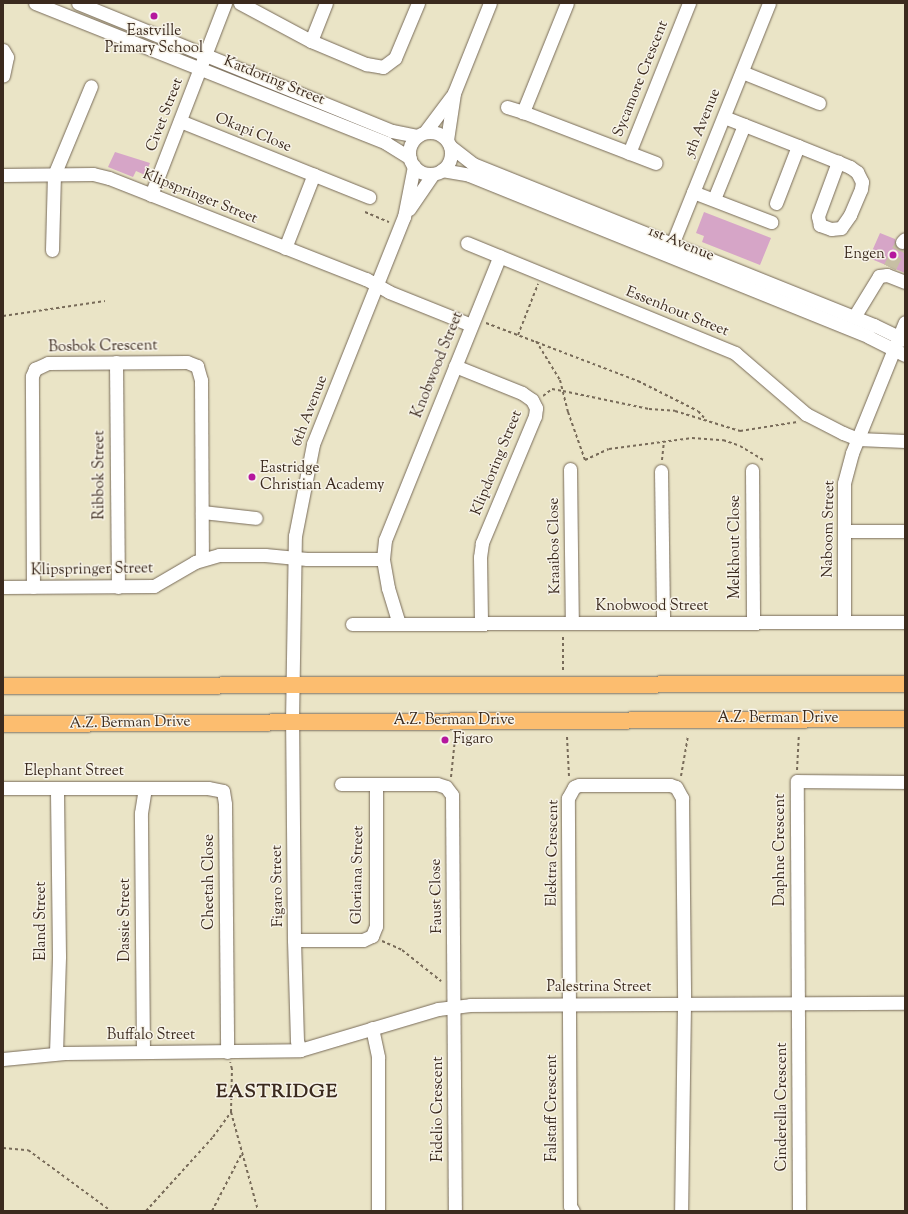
<!DOCTYPE html>
<style>
body{margin:0}
#map{position:relative;width:908px;height:1214px;overflow:hidden;background:#eae4c6;font-family:"Sorts Mill Goudy",serif}
div>[style]{position:absolute}
.building>*{inset:0;background:#d6a5c7}
.minor-tunnel>*{height:13px;margin-top:-6.5px;transform-origin:0;background:repeating-linear-gradient(90deg,#c7bfa4 0 13px,transparent 0 19px)}
.path>*{height:2px;margin-top:-1px;transform-origin:0;background:repeating-linear-gradient(90deg,#786b59 0 3px,transparent 0 6px)}
.roads{filter:drop-shadow(0 0 1px #786b59) drop-shadow(0 0 1px #786b59)}
.minor>*{height:13px;margin:-6.5px;padding:0 6.5px;transform-origin:6.5px;border-radius:6.5px;background:#fff}
.minor>.ring{margin:-6.5px;padding:0;box-sizing:content-box;background:none;border:13px solid #fff;border-radius:50%}
.major>*{height:16px;margin:-8px;padding:0 8px;transform-origin:8px;border-radius:8px;background:#fcbd6f}
.dots>*{width:11px;height:11px;translate:-50% -50%;box-sizing:border-box;border:2px solid #f7f3e8;border-radius:50%}
span{translate:-50% -50%;white-space:nowrap;text-align:center;line-height:1.15;-webkit-text-stroke:3px #f7f3e8;paint-order:stroke}
.poi-label{font-size:15px;color:#3b2a1e}
.right{translate:-100% -50%;text-align:right}
.left{translate:0 -50%;text-align:left}
.street-label{font-size:15px;color:#3b2a1e}
.district-label{font-size:19px;color:#3b2a1e;font-weight:700;letter-spacing:1px}
.frame{position:absolute;inset:0;border:4px solid #3b2a1e;pointer-events:none}
</style>
<div id="map">
<div class="building">
<div style="clip-path:polygon(115px 152px,150px 163px,145px 175px,136px 171px,133px 177px,108px 167px)"></div>
<div style="clip-path:polygon(704px 212px,771px 238px,760px 265px,702px 242px,704px 236px,696px 233px)"></div>
<div style="clip-path:polygon(880px 233px,895px 239px,897px 248px,905px 249px,905px 273px,869px 258px)"></div>
</div>
<div class="minor-tunnel">
<div style="left:890px;top:267px;width:28px;rotate:-64deg"></div>
</div>
<div class="path">
<div style="left:365px;top:212px;width:26px;rotate:23deg"></div>
<div style="left:3px;top:316px;width:103px;rotate:-8.4deg"></div>
<div style="left:486px;top:323px;width:163px;rotate:20.9deg"></div>
<div style="left:638px;top:381px;width:67px;rotate:26.6deg"></div>
<div style="left:698px;top:411px;width:12px;rotate:48deg"></div>
<div style="left:518px;top:335px;width:55px;rotate:-68.6deg"></div>
<div style="left:536px;top:341px;width:46px;rotate:58.4deg"></div>
<div style="left:560px;top:380px;width:33px;rotate:76deg"></div>
<div style="left:568px;top:412px;width:51px;rotate:70.5deg"></div>
<div style="left:585px;top:460px;width:26px;rotate:-25deg"></div>
<div style="left:609px;top:449px;width:84px;rotate:-7.5deg"></div>
<div style="left:692px;top:438px;width:31px;rotate:4deg"></div>
<div style="left:723px;top:440px;width:18px;rotate:19deg"></div>
<div style="left:740px;top:446px;width:29px;rotate:31deg"></div>
<div style="left:543px;top:396px;width:11px;rotate:-38deg"></div>
<div style="left:552px;top:389px;width:11px;rotate:10deg"></div>
<div style="left:563px;top:391px;width:88px;rotate:11.8deg"></div>
<div style="left:649px;top:409px;width:26px;rotate:4deg"></div>
<div style="left:675px;top:411px;width:68px;rotate:17.1deg"></div>
<div style="left:740px;top:431px;width:58px;rotate:-9deg"></div>
<div style="left:662px;top:460px;width:19px;rotate:-84deg"></div>
<div style="left:563px;top:670px;width:36px;rotate:-90deg"></div>
<div style="left:567px;top:737px;width:40px;rotate:87.1deg"></div>
<div style="left:797px;top:770px;width:34px;rotate:-87deg"></div>
<div style="left:681px;top:776px;width:41px;rotate:-80.1deg"></div>
<div style="left:451px;top:777px;width:39px;rotate:-84deg"></div>
<div style="left:382px;top:941px;width:22px;rotate:24deg"></div>
<div style="left:402px;top:950px;width:50px;rotate:38.5deg"></div>
<div style="left:231px;top:1112px;width:103px;rotate:74.7deg"></div>
<div style="left:3px;top:1148px;width:25px;rotate:5deg"></div>
<div style="left:28px;top:1150px;width:103px;rotate:36.3deg"></div>
<div style="left:146px;top:1211px;width:100px;rotate:-47.8deg"></div>
<div style="left:213px;top:1137px;width:31px;rotate:-54deg"></div>
<div style="left:231px;top:1112px;width:43px;rotate:-88.7deg"></div>
<div style="left:232px;top:1069px;width:7px;rotate:-106deg"></div>
<div style="left:212px;top:1211px;width:63px;rotate:-62.6deg"></div>
</div>
<div class="roads">
<div class="minor">
<div style="left:35px;top:3px;width:378px;rotate:21.7deg"></div>
<div style="left:386px;top:143px;width:28px;rotate:32deg"></div>
<div style="left:78px;top:3px;width:339px;rotate:22.2deg"></div>
<div style="left:392px;top:131px;width:25px;rotate:11deg"></div>
<div style="left:240px;top:3px;width:81px;rotate:28.2deg"></div>
<div style="left:311px;top:41px;width:60px;rotate:22.7deg"></div>
<div style="left:366px;top:64px;width:17px;rotate:10deg"></div>
<div style="left:383px;top:67px;width:15px;rotate:-37deg"></div>
<div style="left:395px;top:58px;width:60px;rotate:-67.3deg"></div>
<div style="left:567px;top:3px;width:118px;rotate:112deg"></div>
<div style="left:523px;top:112px;width:142px;rotate:21deg"></div>
<div style="left:311px;top:41px;width:41px;rotate:-68.5deg"></div>
<div style="left:3px;top:50px;width:8px;rotate:60deg"></div>
<div style="left:7px;top:57px;width:19px;rotate:102deg"></div>
<div style="left:742px;top:72px;width:83px;rotate:21.9deg"></div>
<div style="left:507px;top:107px;width:17px;rotate:17deg"></div>
<div style="left:724px;top:117px;width:79px;rotate:21.4deg"></div>
<div style="left:798px;top:146px;width:43px;rotate:21.8deg"></div>
<div style="left:838px;top:162px;width:13px;rotate:23deg"></div>
<div style="left:850px;top:167px;width:9px;rotate:36deg"></div>
<div style="left:857px;top:172px;width:11px;rotate:63deg"></div>
<div style="left:862px;top:182px;width:7px;rotate:98deg"></div>
<div style="left:861px;top:189px;width:28px;rotate:113deg"></div>
<div style="left:850px;top:215px;width:16px;rotate:125deg"></div>
<div style="left:841px;top:228px;width:10px;rotate:174deg"></div>
<div style="left:831px;top:229px;width:12px;rotate:-160deg"></div>
<div style="left:820px;top:225px;width:9px;rotate:-103deg"></div>
<div style="left:818px;top:216px;width:58px;rotate:-69.7deg"></div>
<div style="left:180px;top:121px;width:204px;rotate:21.9deg"></div>
<div class="ring" style="left:409px;top:132px;width:29px;height:29px"></div>
<div style="left:425px;top:132px;width:45px;rotate:-53.1deg"></div>
<div style="left:447px;top:140px;width:48px;rotate:-81.5deg"></div>
<div style="left:454px;top:93px;width:97px;rotate:-68.2deg"></div>
<div style="left:450px;top:146px;width:29px;rotate:38deg"></div>
<div style="left:473px;top:164px;width:432px;rotate:21.9deg"></div>
<div style="left:874px;top:325px;width:34px;rotate:26deg"></div>
<div style="left:629px;top:153px;width:162px;rotate:-68.2deg"></div>
<div style="left:442px;top:170px;width:27px;rotate:10deg"></div>
<div style="left:469px;top:175px;width:432px;rotate:22deg"></div>
<div style="left:869px;top:337px;width:40px;rotate:26.6deg"></div>
<div style="left:3px;top:175px;width:90px;rotate:-0.6deg"></div>
<div style="left:93px;top:174px;width:16px;rotate:14deg"></div>
<div style="left:109px;top:178px;width:276px;rotate:21.5deg"></div>
<div style="left:366px;top:279px;width:26px;rotate:29deg"></div>
<div style="left:389px;top:292px;width:88px;rotate:21.9deg"></div>
<div style="left:693px;top:192px;width:84px;rotate:21deg"></div>
<div style="left:151px;top:195px;width:206px;rotate:-68.9deg"></div>
<div style="left:714px;top:199px;width:80px;rotate:-67.9deg"></div>
<div style="left:776px;top:203px;width:61px;rotate:-68.9deg"></div>
<div style="left:409px;top:209px;width:42px;rotate:-55.6deg"></div>
<div style="left:902px;top:242px;width:4px;rotate:-45deg"></div>
<div style="left:467px;top:243px;width:290px;rotate:22.3deg"></div>
<div style="left:735px;top:353px;width:94px;rotate:40.7deg"></div>
<div style="left:806px;top:414px;width:42px;rotate:27.2deg"></div>
<div style="left:843px;top:433px;width:16px;rotate:22deg"></div>
<div style="left:858px;top:439px;width:47px;rotate:2.4deg"></div>
<div style="left:285px;top:248px;width:79px;rotate:-68.6deg"></div>
<div style="left:52px;top:250px;width:75px;rotate:-88.5deg"></div>
<div style="left:54px;top:175px;width:96px;rotate:-67.4deg"></div>
<div style="left:669px;top:252px;width:268px;rotate:-68.1deg"></div>
<div style="left:854px;top:317px;width:48px;rotate:-58.6deg"></div>
<div style="left:879px;top:276px;width:8px;rotate:-7deg"></div>
<div style="left:887px;top:275px;width:19px;rotate:21deg"></div>
<div style="left:116px;top:362px;width:225px;rotate:89.5deg"></div>
<div style="left:455px;top:366px;width:72px;rotate:21.9deg"></div>
<div style="left:522px;top:393px;width:12px;rotate:35deg"></div>
<div style="left:532px;top:400px;width:9px;rotate:63deg"></div>
<div style="left:536px;top:408px;width:8px;rotate:97deg"></div>
<div style="left:535px;top:416px;width:138px;rotate:112.7deg"></div>
<div style="left:482px;top:543px;width:14px;rotate:98deg"></div>
<div style="left:480px;top:557px;width:66px;rotate:89.1deg"></div>
<div style="left:570px;top:469px;width:154px;rotate:89.3deg"></div>
<div style="left:752px;top:470px;width:153px;rotate:89.6deg"></div>
<div style="left:661px;top:471px;width:152px;rotate:89.2deg"></div>
<div style="left:202px;top:512px;width:54px;rotate:6.3deg"></div>
<div style="left:844px;top:531px;width:61px"></div>
<div style="left:3px;top:587px;width:151px;rotate:-0.4deg"></div>
<div style="left:154px;top:586px;width:48px;rotate:-30.3deg"></div>
<div style="left:195px;top:562px;width:25px;rotate:-16deg"></div>
<div style="left:219px;top:555px;width:46px"></div>
<div style="left:265px;top:555px;width:42px;rotate:5.4deg"></div>
<div style="left:307px;top:559px;width:76px"></div>
<div style="left:33px;top:587px;width:211px;rotate:-90.3deg"></div>
<div style="left:32px;top:376px;width:8px;rotate:-67deg"></div>
<div style="left:35px;top:369px;width:14px;rotate:-25deg"></div>
<div style="left:48px;top:363px;width:139px;rotate:-0.4deg"></div>
<div style="left:187px;top:362px;width:11px;rotate:22deg"></div>
<div style="left:197px;top:366px;width:15px;rotate:74deg"></div>
<div style="left:201px;top:380px;width:179px;rotate:89.7deg"></div>
<div style="left:844px;top:622px;width:139px;rotate:-90deg"></div>
<div style="left:844px;top:483px;width:31px;rotate:-75deg"></div>
<div style="left:852px;top:453px;width:141px;rotate:-68deg"></div>
<div style="left:352px;top:624px;width:553px;rotate:-0.21deg"></div>
<div style="left:399px;top:624px;width:38px;rotate:-107deg"></div>
<div style="left:388px;top:588px;width:29px;rotate:-100deg"></div>
<div style="left:383px;top:559px;width:19px;rotate:-84deg"></div>
<div style="left:385px;top:540px;width:306px;rotate:-68deg"></div>
<div style="left:341px;top:784px;width:96px"></div>
<div style="left:437px;top:784px;width:9px;rotate:18deg"></div>
<div style="left:446px;top:787px;width:10px;rotate:53deg"></div>
<div style="left:452px;top:795px;width:416px;rotate:89.6deg"></div>
<div style="left:3px;top:788px;width:205px"></div>
<div style="left:208px;top:788px;width:15px;rotate:11deg"></div>
<div style="left:223px;top:791px;width:13px;rotate:81deg"></div>
<div style="left:225px;top:804px;width:248px;rotate:89.5deg"></div>
<div style="left:294px;top:940px;width:69px"></div>
<div style="left:363px;top:940px;width:10px;rotate:-24deg"></div>
<div style="left:372px;top:936px;width:11px;rotate:-68deg"></div>
<div style="left:376px;top:926px;width:142px;rotate:-90deg"></div>
<div style="left:372px;top:1028px;width:30px;rotate:78deg"></div>
<div style="left:378px;top:1057px;width:154px;rotate:90deg"></div>
<div style="left:300px;top:1050px;width:9px;rotate:-108deg"></div>
<div style="left:297px;top:1041px;width:101px;rotate:-91.7deg"></div>
<div style="left:294px;top:940px;width:218px;rotate:-90.5deg"></div>
<div style="left:292px;top:722px;width:186px;rotate:-89.1deg"></div>
<div style="left:295px;top:536px;width:94px;rotate:-78.9deg"></div>
<div style="left:313px;top:444px;width:245px;rotate:-68.2deg"></div>
<div style="left:404px;top:217px;width:52px;rotate:-78.9deg"></div>
<div style="left:143px;top:1052px;width:239px;rotate:-90.5deg"></div>
<div style="left:141px;top:813px;width:25px;rotate:-81deg"></div>
<div style="left:56px;top:1053px;width:97px;rotate:-88.2deg"></div>
<div style="left:59px;top:956px;width:168px;rotate:-90.7deg"></div>
<div style="left:3px;top:1059px;width:62px;rotate:-5.5deg"></div>
<div style="left:65px;top:1053px;width:235px;rotate:-0.7deg"></div>
<div style="left:300px;top:1050px;width:144px;rotate:-16.5deg"></div>
<div style="left:438px;top:1009px;width:32px;rotate:-7deg"></div>
<div style="left:470px;top:1005px;width:435px;rotate:-0.3deg"></div>
<div style="left:573px;top:1211px;width:6px;rotate:-121deg"></div>
<div style="left:570px;top:1206px;width:408px;rotate:-90.3deg"></div>
<div style="left:568px;top:798px;width:13px;rotate:-61deg"></div>
<div style="left:574px;top:787px;width:5px;rotate:-22deg"></div>
<div style="left:579px;top:785px;width:91px"></div>
<div style="left:670px;top:785px;width:6px;rotate:18deg"></div>
<div style="left:676px;top:787px;width:13px;rotate:61deg"></div>
<div style="left:682px;top:798px;width:206px;rotate:89.4deg"></div>
<div style="left:684px;top:1004px;width:207px;rotate:90.8deg"></div>
<div style="left:799px;top:1211px;width:430px;rotate:-90.3deg"></div>
<div style="left:797px;top:781px;width:108px;rotate:0.5deg"></div>
</div>
<div class="major">
<div style="left:3px;top:686px;width:902px;rotate:-0.13deg"></div>
<div style="left:3px;top:724px;width:902px;rotate:-0.32deg"></div>
</div>
</div>
<div class="dots">
<div style="left:154px;top:16px;background:#b5179e"></div>
<div style="left:893px;top:255px;background:#b5179e"></div>
<div style="left:252px;top:477px;background:#b5179e"></div>
<div style="left:445px;top:740px;background:#b5179e"></div>
</div>
<div class="poi-label">
<span style="left:154px;top:40px">Eastville<br>Primary School</span>
<span class="right" style="left:885px;top:255px">Engen</span>
<span class="left" style="left:260px;top:477px">Eastridge<br>Christian Academy</span>
<span class="left" style="left:453px;top:740px">Figaro</span>
</div>
<div class="street-label">
<span style="left:641px;top:79px;rotate:-68deg">Sycamore Crescent</span>
<span style="left:274px;top:81px;rotate:22deg">Katdoring Street</span>
<span style="left:165px;top:115px;rotate:-69deg">Civet Street</span>
<span style="left:703px;top:123px;rotate:-68deg">5th Avenue</span>
<span style="left:253px;top:133px;rotate:22deg">Okapi Close</span>
<span style="left:200px;top:197px;rotate:22deg">Klipspringer Street</span>
<span style="left:681px;top:244px;rotate:22deg">1st Avenue</span>
<span style="left:677px;top:312px;rotate:22deg">Essenhout Street</span>
<span style="left:103px;top:347px;rotate:-1deg">Bosbok Crescent</span>
<span style="left:438px;top:365px;rotate:-68deg">Knobwood Street</span>
<span style="left:310px;top:411px;rotate:-69deg">6th Avenue</span>
<span style="left:497px;top:463px;rotate:-68deg">Klipdoring Street</span>
<span style="left:100px;top:475px;rotate:-90deg">Ribbok Street</span>
<span style="left:829px;top:529px;rotate:-89deg">Naboom Street</span>
<span style="left:555px;top:546px;rotate:-91deg">Kraaibos Close</span>
<span style="left:736px;top:547px;rotate:-90deg">Melkhout Close</span>
<span style="left:92px;top:570px;rotate:-1deg">Klipspringer Street</span>
<span style="left:652px;top:607px">Knobwood Street</span>
<span style="left:778px;top:719px">A.Z. Berman Drive</span>
<span style="left:454px;top:721px">A.Z. Berman Drive</span>
<span style="left:130px;top:723px;rotate:-1deg">A.Z. Berman Drive</span>
<span style="left:74px;top:772px">Elephant Street</span>
<span style="left:781px;top:850px;rotate:-90deg">Daphne Crescent</span>
<span style="left:553px;top:853px;rotate:-89deg">Elektra Crescent</span>
<span style="left:358px;top:875px;rotate:-89deg">Gloriana Street</span>
<span style="left:210px;top:882px;rotate:-90deg">Cheetah Close</span>
<span style="left:278px;top:886px;rotate:-91deg">Figaro Street</span>
<span style="left:437px;top:896px;rotate:-91deg">Faust Close</span>
<span style="left:126px;top:920px;rotate:-90deg">Dassie Street</span>
<span style="left:42px;top:921px;rotate:-90deg">Eland Street</span>
<span style="left:599px;top:988px">Palestrina Street</span>
<span style="left:151px;top:1036px">Buffalo Street</span>
<span style="left:783px;top:1107px;rotate:-90deg">Cinderella Crescent</span>
<span style="left:553px;top:1108px;rotate:-90deg">Falstaff Crescent</span>
<span style="left:439px;top:1109px;rotate:-90deg">Fidelio Crescent</span>
</div>
<div class="district-label">
<span style="left:277px;top:1093px">EASTRIDGE</span>
</div>
<div class="frame"></div>
</div>
